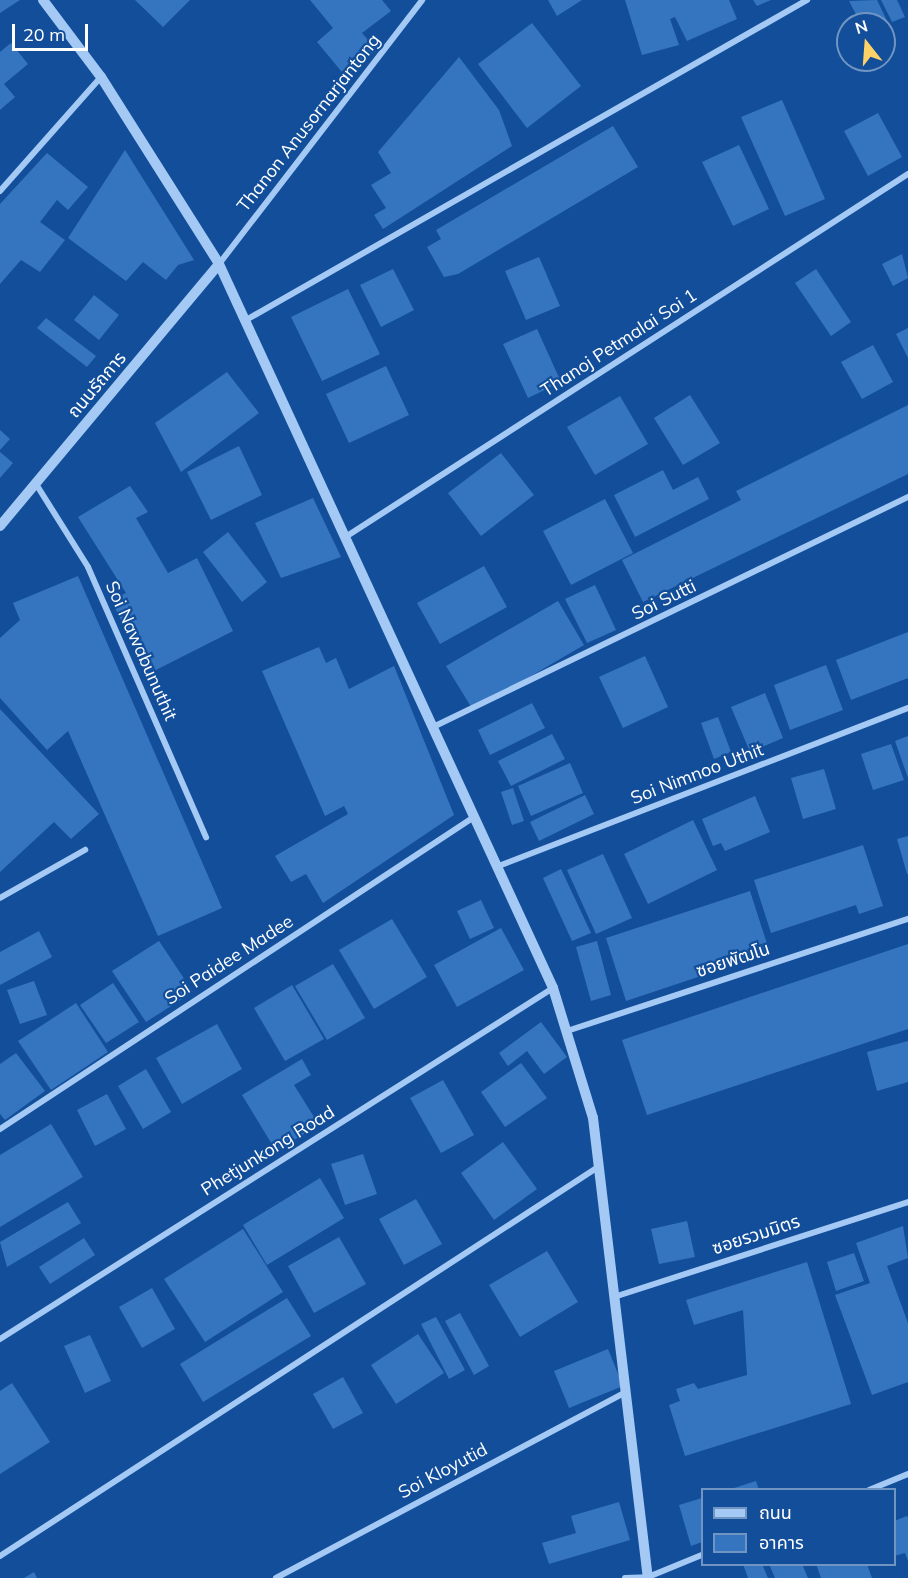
<!DOCTYPE html>
<meta charset="utf-8">
<style>
body{margin:0}
#map{position:relative;width:908px;height:1578px;overflow:hidden;background:#124e9a;font-family:Mulish,"Noto Sans Thai",sans-serif}
div>[style]{position:absolute}
.building>*{inset:0;background:#3575c0}
.minor>*{height:6px;margin:-3px;padding:0 3px;transform-origin:3px;border-radius:3px;background:#a4c9f4}
.tertiary>*{height:10px;margin:-5px;padding:0 5px;transform-origin:5px;border-radius:5px;background:#a4c9f4}
span{translate:-50% -50%;white-space:nowrap;text-align:center;line-height:1.15;-webkit-text-stroke:4.5px #124e9a;paint-order:stroke}
.street-label{font-size:18px;color:#fff}
.legend{position:absolute;left:701px;top:1488px;width:195px;height:78px;box-sizing:border-box;background:#124e9a;border:2px solid #7195c2;margin:0;padding:8px 10px;list-style:none;font-size:18px;color:#fff}
.legend li{display:flex;align-items:center;gap:12px;height:30px}
.legend b{width:30px;border:2px solid #7195c2}
.north{position:absolute;left:836px;top:12px;width:60px;height:60px;box-sizing:border-box;background:#124e9a;border:2px solid #7195c2;border-radius:50%;rotate:343deg;font-size:16px;font-weight:700;line-height:24px;text-align:center;color:#fff}
.north::after{content:'';display:block;margin:auto;width:21px;height:27px;background:#ffd267;clip-path:polygon(50% 0,100% 100%,50% 72%,0 100%)}
.scale{position:absolute;left:12px;top:24px;width:76px;height:27px;box-sizing:border-box;border:3px solid #fff;border-top:0;padding-left:8px;font-size:18px;line-height:21px;white-space:nowrap;color:#fff;-webkit-text-stroke:4px #124e9a;paint-order:stroke}
</style>
<div id="map">
<div class="building">
<div style="clip-path:polygon(0 0,20px 0,0 13px)"></div>
<div style="clip-path:polygon(135px 0,190px 0,163px 27px)"></div>
<div style="clip-path:polygon(310px 0,382px 0,391px 11px,362px 33px,377px 50px,346px 77px,317px 42px,333px 28px)"></div>
<div style="clip-path:polygon(548px 0,582px 0,557px 16px)"></div>
<div style="clip-path:polygon(625px 0,729px 0,737px 19px,687px 41px,675px 17px,670px 19px,679px 45px,642px 55px)"></div>
<div style="clip-path:polygon(753px 0,771px 0,757px 6px)"></div>
<div style="clip-path:polygon(877px 0,892px 31px,884px 35px,884px 24px,861px 24px,849px 1px)"></div>
<div style="clip-path:polygon(881px 0,897px 0,905px 17px,892px 22px)"></div>
<div style="clip-path:polygon(532px 23px,581px 86px,527px 128px,478px 64px)"></div>
<div style="clip-path:polygon(11px 43px,28px 64px,4px 84px,15px 97px,0 110px,0 52px)"></div>
<div style="clip-path:polygon(459px 57px,499px 110px,512px 146px,383px 229px,374px 215px,386px 208px,371px 185px,391px 173px,378px 152px)"></div>
<div style="clip-path:polygon(782px 100px,825px 199px,785px 216px,741px 117px)"></div>
<div style="clip-path:polygon(878px 113px,902px 157px,868px 176px,844px 131px)"></div>
<div style="clip-path:polygon(613px 126px,638px 167px,458px 274px,444px 277px,427px 247px,441px 239px,436px 230px)"></div>
<div style="clip-path:polygon(739px 145px,769px 209px,733px 226px,702px 162px)"></div>
<div style="clip-path:polygon(125px 150px,194px 260px,178px 265px,166px 280px,143px 262px,126px 281px,68px 238px)"></div>
<div style="clip-path:polygon(47px 153px,88px 187px,68px 210px,57px 200px,40px 222px,65px 240px,40px 272px,21px 260px,0 284px,0 204px)"></div>
<div style="clip-path:polygon(902px 254px,908px 278px,893px 286px,882px 264px)"></div>
<div style="clip-path:polygon(539px 257px,560px 306px,526px 320px,505px 271px)"></div>
<div style="clip-path:polygon(393px 269px,414px 310px,381px 327px,360px 285px)"></div>
<div style="clip-path:polygon(816px 269px,851px 322px,831px 336px,795px 283px)"></div>
<div style="clip-path:polygon(348px 289px,380px 354px,322px 381px,291px 317px)"></div>
<div style="clip-path:polygon(94px 295px,119px 315px,99px 340px,74px 320px)"></div>
<div style="clip-path:polygon(46px 318px,96px 356px,87px 367px,37px 328px)"></div>
<div style="clip-path:polygon(908px 328px,908px 358px,896px 334px)"></div>
<div style="clip-path:polygon(537px 329px,561px 382px,528px 398px,503px 344px)"></div>
<div style="clip-path:polygon(873px 345px,893px 382px,862px 399px,841px 362px)"></div>
<div style="clip-path:polygon(386px 366px,409px 415px,349px 443px,326px 394px)"></div>
<div style="clip-path:polygon(227px 372px,259px 413px,181px 472px,155px 423px)"></div>
<div style="clip-path:polygon(690px 395px,720px 443px,683px 465px,654px 418px)"></div>
<div style="clip-path:polygon(620px 396px,648px 444px,595px 475px,567px 427px)"></div>
<div style="clip-path:polygon(908px 405px,908px 474px,643px 602px,622px 560px,741px 500px,736px 491px)"></div>
<div style="clip-path:polygon(0 430px,10px 439px,0 450px)"></div>
<div style="clip-path:polygon(239px 446px,262px 495px,211px 520px,187px 472px)"></div>
<div style="clip-path:polygon(0 452px,13px 463px,0 478px)"></div>
<div style="clip-path:polygon(501px 453px,534px 495px,481px 536px,448px 493px)"></div>
<div style="clip-path:polygon(663px 470px,673px 490px,698px 477px,709px 499px,635px 537px,614px 495px)"></div>
<div style="clip-path:polygon(130px 486px,148px 512px,136px 518px,168px 573px,197px 558px,233px 631px,148px 674px,111px 600px,126px 593px,78px 517px)"></div>
<div style="clip-path:polygon(313px 498px,341px 557px,281px 578px,255px 523px)"></div>
<div style="clip-path:polygon(605px 499px,633px 553px,571px 585px,543px 531px)"></div>
<div style="clip-path:polygon(228px 532px,267px 582px,242px 602px,203px 552px)"></div>
<div style="clip-path:polygon(484px 566px,507px 607px,440px 644px,417px 603px)"></div>
<div style="clip-path:polygon(78px 576px,222px 908px,158px 936px,68px 731px,47px 750px,0 698px,0 638px,20px 620px,13px 603px)"></div>
<div style="clip-path:polygon(595px 585px,616px 630px,587px 643px,565px 599px)"></div>
<div style="clip-path:polygon(558px 601px,584px 645px,473px 710px,446px 666px)"></div>
<div style="clip-path:polygon(908px 632px,908px 678px,851px 700px,836px 660px)"></div>
<div style="clip-path:polygon(319px 647px,326px 663px,336px 658px,349px 689px,394px 666px,454px 815px,323px 903px,306px 874px,291px 882px,275px 856px,348px 814px,344px 806px,325px 816px,262px 671px)"></div>
<div style="clip-path:polygon(645px 656px,668px 707px,623px 728px,599px 677px)"></div>
<div style="clip-path:polygon(826px 665px,843px 710px,790px 730px,774px 685px)"></div>
<div style="clip-path:polygon(765px 693px,783px 738px,750px 752px,731px 707px)"></div>
<div style="clip-path:polygon(532px 703px,545px 728px,490px 755px,478px 730px)"></div>
<div style="clip-path:polygon(0 709px,99px 814px,71px 839px,54px 822px,0 872px)"></div>
<div style="clip-path:polygon(718px 717px,731px 752px,714px 759px,701px 723px)"></div>
<div style="clip-path:polygon(552px 734px,565px 759px,511px 786px,498px 761px)"></div>
<div style="clip-path:polygon(908px 736px,908px 778px,895px 741px)"></div>
<div style="clip-path:polygon(891px 744px,904px 780px,873px 790px,861px 754px)"></div>
<div style="clip-path:polygon(570px 763px,583px 793px,531px 816px,518px 786px)"></div>
<div style="clip-path:polygon(824px 769px,836px 809px,803px 819px,791px 778px)"></div>
<div style="clip-path:polygon(513px 788px,524px 821px,512px 825px,501px 792px)"></div>
<div style="clip-path:polygon(585px 795px,594px 814px,539px 841px,530px 822px)"></div>
<div style="clip-path:polygon(755px 796px,770px 832px,725px 851px,721px 843px,713px 846px,702px 819px)"></div>
<div style="clip-path:polygon(693px 820px,717px 870px,648px 904px,624px 854px)"></div>
<div style="clip-path:polygon(908px 836px,908px 874px,907px 874px,897px 839px)"></div>
<div style="clip-path:polygon(863px 845px,883px 906px,859px 914px,856px 905px,771px 933px,754px 880px)"></div>
<div style="clip-path:polygon(603px 854px,632px 918px,596px 934px,567px 870px)"></div>
<div style="clip-path:polygon(561px 869px,591px 933px,572px 941px,543px 878px)"></div>
<div style="clip-path:polygon(750px 891px,770px 953px,626px 1001px,606px 938px)"></div>
<div style="clip-path:polygon(481px 900px,494px 928px,470px 939px,457px 911px)"></div>
<div style="clip-path:polygon(392px 919px,427px 977px,374px 1009px,339px 950px)"></div>
<div style="clip-path:polygon(501px 928px,524px 970px,457px 1007px,434px 965px)"></div>
<div style="clip-path:polygon(39px 931px,52px 957px,0 985px,0 952px)"></div>
<div style="clip-path:polygon(159px 941px,193px 992px,146px 1022px,112px 971px)"></div>
<div style="clip-path:polygon(597px 941px,611px 995px,591px 1001px,576px 947px)"></div>
<div style="clip-path:polygon(908px 944px,908px 1029px,647px 1115px,622px 1040px)"></div>
<div style="clip-path:polygon(333px 964px,365px 1018px,327px 1040px,295px 986px)"></div>
<div style="clip-path:polygon(34px 981px,47px 1015px,20px 1024px,7px 990px)"></div>
<div style="clip-path:polygon(113px 983px,139px 1022px,106px 1043px,80px 1005px)"></div>
<div style="clip-path:polygon(292px 985px,324px 1039px,285px 1061px,254px 1008px)"></div>
<div style="clip-path:polygon(76px 1003px,108px 1052px,51px 1090px,18px 1041px)"></div>
<div style="clip-path:polygon(541px 1022px,567px 1057px,544px 1074px,527px 1051px,508px 1066px,499px 1053px)"></div>
<div style="clip-path:polygon(217px 1024px,242px 1069px,182px 1104px,156px 1058px)"></div>
<div style="clip-path:polygon(908px 1041px,908px 1082px,877px 1091px,867px 1052px)"></div>
<div style="clip-path:polygon(16px 1053px,45px 1091px,5px 1120px,0 1114px,0 1064px)"></div>
<div style="clip-path:polygon(302px 1059px,311px 1075px,294px 1085px,319px 1125px,276px 1151px,242px 1095px)"></div>
<div style="clip-path:polygon(521px 1063px,547px 1098px,505px 1127px,481px 1092px)"></div>
<div style="clip-path:polygon(146px 1069px,171px 1112px,143px 1129px,118px 1086px)"></div>
<div style="clip-path:polygon(443px 1080px,474px 1135px,441px 1153px,410px 1098px)"></div>
<div style="clip-path:polygon(107px 1094px,126px 1129px,95px 1146px,77px 1110px)"></div>
<div style="clip-path:polygon(51px 1124px,83px 1177px,0 1227px,0 1155px)"></div>
<div style="clip-path:polygon(503px 1142px,537px 1189px,494px 1220px,461px 1173px)"></div>
<div style="clip-path:polygon(363px 1154px,377px 1194px,345px 1205px,331px 1164px)"></div>
<div style="clip-path:polygon(320px 1178px,344px 1218px,267px 1265px,243px 1225px)"></div>
<div style="clip-path:polygon(416px 1199px,442px 1244px,404px 1265px,379px 1219px)"></div>
<div style="clip-path:polygon(68px 1202px,81px 1223px,7px 1267px,0 1242px)"></div>
<div style="clip-path:polygon(687px 1221px,695px 1257px,659px 1264px,651px 1229px)"></div>
<div style="clip-path:polygon(903px 1226px,908px 1258px,887px 1266px,908px 1323px,908px 1382px,872px 1395px,835px 1295px,870px 1283px,856px 1243px)"></div>
<div style="clip-path:polygon(243px 1229px,283px 1292px,205px 1342px,164px 1279px)"></div>
<div style="clip-path:polygon(339px 1237px,366px 1284px,314px 1313px,288px 1266px)"></div>
<div style="clip-path:polygon(84px 1238px,95px 1255px,50px 1284px,39px 1267px)"></div>
<div style="clip-path:polygon(547px 1251px,578px 1302px,520px 1337px,489px 1285px)"></div>
<div style="clip-path:polygon(854px 1253px,864px 1281px,836px 1291px,827px 1262px)"></div>
<div style="clip-path:polygon(807px 1262px,851px 1404px,685px 1456px,669px 1405px,680px 1401px,676px 1389px,694px 1383px,698px 1389px,747px 1375px,743px 1310px,694px 1325px,686px 1300px)"></div>
<div style="clip-path:polygon(152px 1288px,175px 1329px,142px 1348px,119px 1307px)"></div>
<div style="clip-path:polygon(287px 1298px,311px 1336px,203px 1402px,180px 1364px)"></div>
<div style="clip-path:polygon(460px 1313px,489px 1366px,474px 1375px,445px 1321px)"></div>
<div style="clip-path:polygon(436px 1317px,465px 1370px,449px 1379px,421px 1324px)"></div>
<div style="clip-path:polygon(418px 1334px,444px 1373px,396px 1404px,371px 1365px)"></div>
<div style="clip-path:polygon(90px 1335px,111px 1381px,85px 1393px,64px 1346px)"></div>
<div style="clip-path:polygon(608px 1349px,623px 1386px,569px 1408px,554px 1371px)"></div>
<div style="clip-path:polygon(343px 1377px,363px 1413px,333px 1429px,313px 1394px)"></div>
<div style="clip-path:polygon(12px 1383px,50px 1442px,0 1474px,0 1391px)"></div>
<div style="clip-path:polygon(756px 1481px,759px 1490px,731px 1490px,731px 1489px)"></div>
<div style="clip-path:polygon(702px 1498px,702px 1542px,691px 1546px,679px 1505px)"></div>
<div style="clip-path:polygon(619px 1502px,630px 1540px,549px 1564px,542px 1543px,576px 1533px,571px 1516px)"></div>
<div style="clip-path:polygon(907px 1516px,908px 1518px,908px 1561px,905px 1553px,894px 1556px,894px 1521px)"></div>
<div style="clip-path:polygon(743px 1564px,762px 1564px,768px 1578px,748px 1578px)"></div>
<div style="clip-path:polygon(769px 1564px,802px 1564px,808px 1578px,775px 1578px)"></div>
<div style="clip-path:polygon(816px 1564px,867px 1564px,872px 1578px,821px 1578px)"></div>
<div style="clip-path:polygon(34px 1572px,37px 1578px,24px 1578px)"></div>
</div>
<div class="minor">
<div style="left:0;top:191px;width:152px;rotate:-48.5deg"></div>
<div style="left:219px;top:264px;width:333px;rotate:-52.4deg"></div>
<div style="left:246px;top:320px;width:646px;rotate:-29.7deg"></div>
<div style="left:36px;top:484px;width:98px;rotate:57.9deg"></div>
<div style="left:88px;top:567px;width:295px;rotate:66.4deg"></div>
<div style="left:347px;top:536px;width:668px;rotate:-32.83deg"></div>
<div style="left:433px;top:727px;width:528px;rotate:-25.84deg"></div>
<div style="left:496px;top:867px;width:442px;rotate:-21.1deg"></div>
<div style="left:0;top:898px;width:98px;rotate:-29.5deg"></div>
<div style="left:567px;top:1031px;width:359px;rotate:-18.2deg"></div>
<div style="left:0;top:1129px;width:567px;rotate:-33.35deg"></div>
<div style="left:614px;top:1297px;width:309px;rotate:-17.9deg"></div>
<div style="left:0;top:1339px;width:655px;rotate:-32.4deg"></div>
<div style="left:869px;top:1490px;width:42px;rotate:-22.3deg"></div>
<div style="left:0;top:1556px;width:713px;rotate:-33.04deg"></div>
<div style="left:276px;top:1578px;width:394px;rotate:-28deg"></div>
<div style="left:625px;top:1578px;width:23px;rotate:-2deg"></div>
<div style="left:648px;top:1577px;width:58px;rotate:-22.2deg"></div>
</div>
<div class="tertiary">
<div style="left:43px;top:0;width:96px;rotate:53deg"></div>
<div style="left:101px;top:77px;width:221px;rotate:57.7deg"></div>
<div style="left:219px;top:264px;width:797px;rotate:65.23deg"></div>
<div style="left:553px;top:988px;width:136px;rotate:72.9deg"></div>
<div style="left:593px;top:1118px;width:463px;rotate:83.2deg"></div>
<div style="left:0;top:526px;width:341px;rotate:-50.1deg"></div>
</div>
<div class="street-label">
<span style="left:309px;top:123px;rotate:-52deg">Thanon Anusornarjantong</span>
<span style="left:619px;top:343px;rotate:-33deg">Thanoj Petmalai Soi 1</span>
<span style="left:97px;top:385px;rotate:-50deg">ถนนรัถการ</span>
<span style="left:664px;top:600px;rotate:-26deg">Soi Sutti</span>
<span style="left:141px;top:651px;rotate:66deg">Soi Nawabunuthit</span>
<span style="left:697px;top:774px;rotate:-21deg">Soi Nimnoo Uthit</span>
<span style="left:229px;top:960px;rotate:-33deg">Soi Paidee Madee</span>
<span style="left:733px;top:960px;rotate:-18deg">ซอยพัฒโน</span>
<span style="left:268px;top:1151px;rotate:-32deg">Phetjunkong Road</span>
<span style="left:756px;top:1235px;rotate:-18deg">ซอยรวมมิตร</span>
<span style="left:443px;top:1471px;rotate:-28deg">Soi Kloyutid</span>
</div>
<ul class="legend">
<li><b style="height:8px;background:#a4c9f4"></b>ถนน</li>
<li><b style="height:16px;background:#3575c0"></b>อาคาร</li>
</ul>
<div class="north">N</div>
<div class="scale">20 m</div>
</div>
